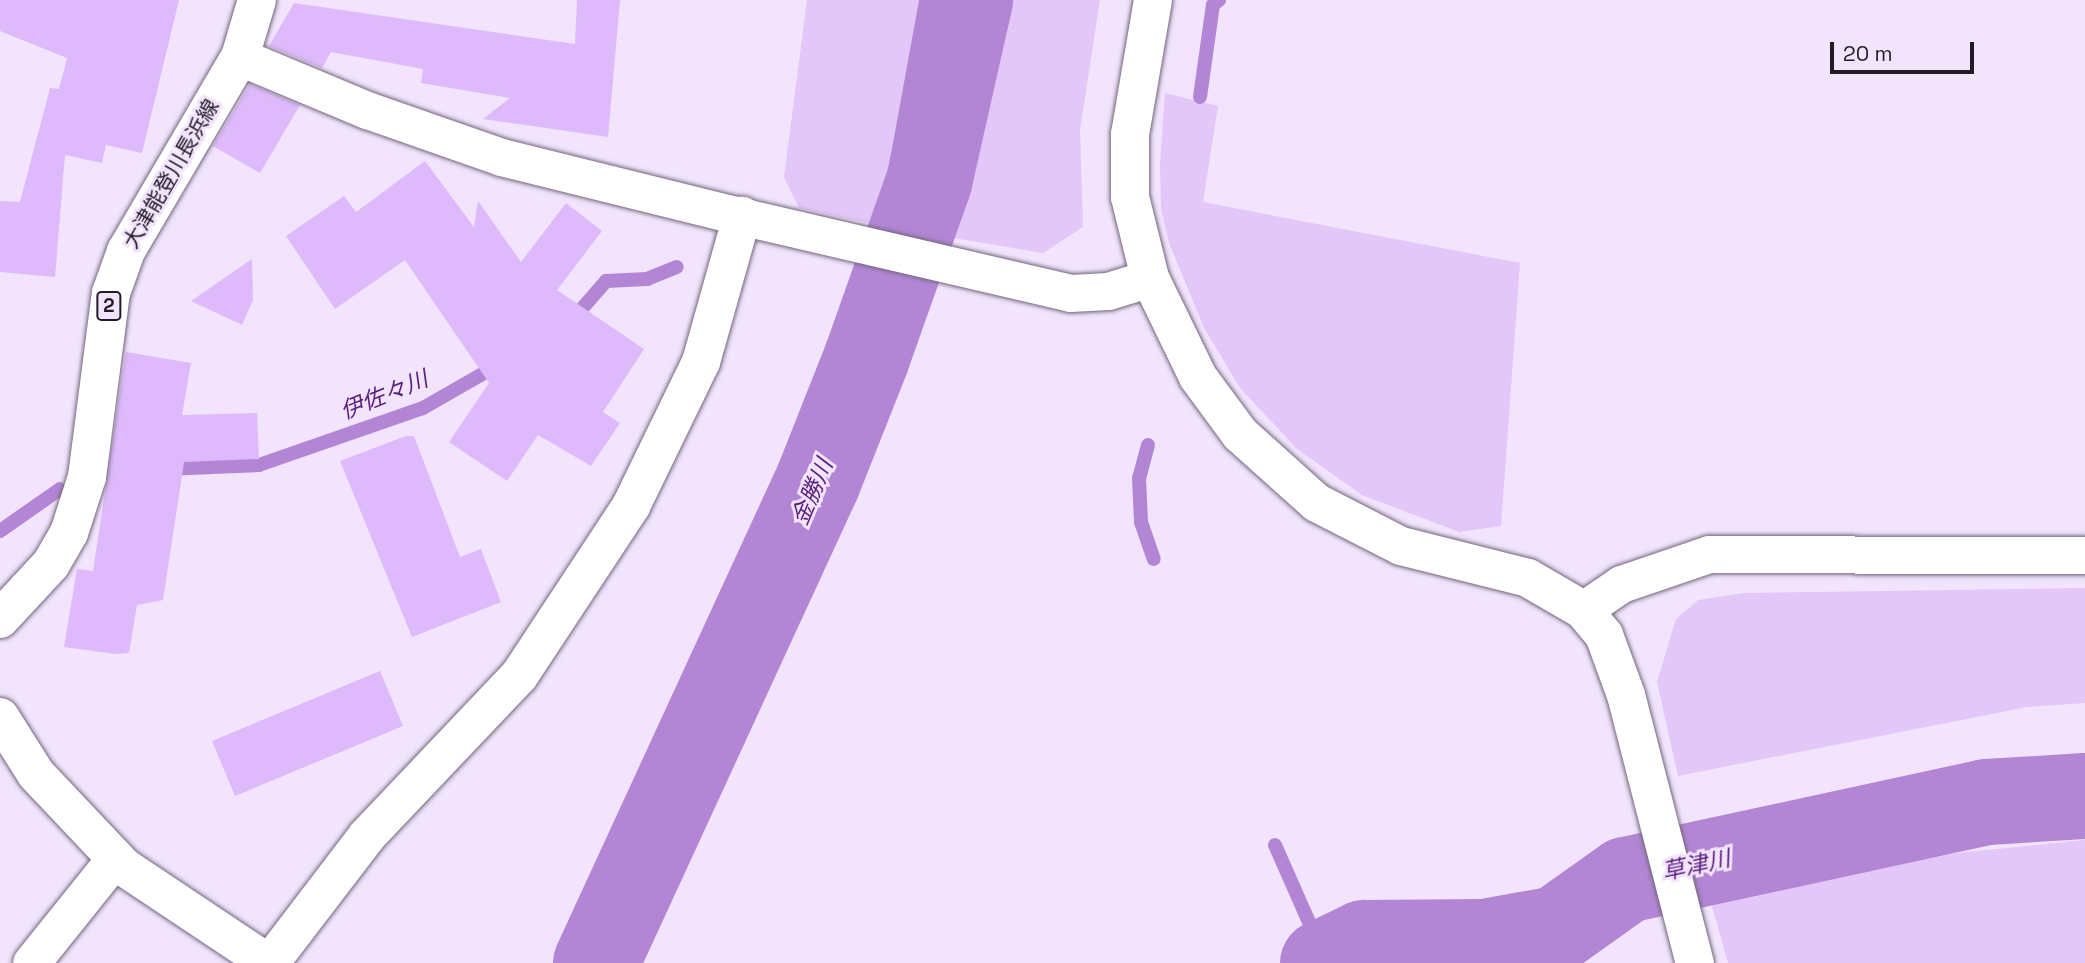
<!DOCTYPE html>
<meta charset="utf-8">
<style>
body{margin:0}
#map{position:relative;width:2085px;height:963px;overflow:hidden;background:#f2e4fd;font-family:"Space Grotesk","Noto Sans JP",sans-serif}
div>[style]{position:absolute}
.green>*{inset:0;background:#e2c7f8}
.water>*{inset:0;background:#b386d5}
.stream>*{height:14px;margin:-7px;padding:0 7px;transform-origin:7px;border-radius:7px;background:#b386d5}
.river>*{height:86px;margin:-43px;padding:0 43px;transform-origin:43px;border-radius:43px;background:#b386d5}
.building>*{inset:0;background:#deb9fb}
.roads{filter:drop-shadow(0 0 2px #72677c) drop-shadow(0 0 2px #72677c)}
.street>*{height:37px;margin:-18.5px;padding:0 18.5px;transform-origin:18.5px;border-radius:18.5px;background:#fff}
.secondary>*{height:38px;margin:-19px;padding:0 19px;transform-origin:19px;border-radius:19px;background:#fff}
.primary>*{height:38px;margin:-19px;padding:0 19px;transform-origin:19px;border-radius:19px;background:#fff}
span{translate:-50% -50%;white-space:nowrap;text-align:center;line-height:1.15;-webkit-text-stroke:6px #f2e4fd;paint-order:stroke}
.shield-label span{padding:2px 5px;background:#f2e4fd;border:2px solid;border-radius:5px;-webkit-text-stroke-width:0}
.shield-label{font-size:19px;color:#201b24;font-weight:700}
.street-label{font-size:21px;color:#201b24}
.water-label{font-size:23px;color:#591e7c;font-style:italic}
.scale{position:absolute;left:1830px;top:42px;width:144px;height:32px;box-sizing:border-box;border:4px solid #201b24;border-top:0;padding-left:9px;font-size:21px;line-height:24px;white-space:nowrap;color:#201b24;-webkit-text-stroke:5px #f2e4fd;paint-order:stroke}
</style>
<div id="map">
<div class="green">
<div style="clip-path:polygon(807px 0,919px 0,878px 225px,799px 208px,784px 177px)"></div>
<div style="clip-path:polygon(1009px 0,1100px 0,1080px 130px,1083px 227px,1043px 253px,947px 237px)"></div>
<div style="clip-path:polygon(1165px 93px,1218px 106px,1203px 202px,1520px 263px,1501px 526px,1459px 532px,1362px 495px,1297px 449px,1240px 388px,1204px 328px,1169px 243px,1161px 209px,1160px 164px)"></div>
<div style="clip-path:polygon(2085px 588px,2085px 703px,2027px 707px,1678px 776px,1657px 682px,1676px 619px,1698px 600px,1744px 593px)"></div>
<div style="clip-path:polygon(2085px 840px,2085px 963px,1728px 963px,1710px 899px,1957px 853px)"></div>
</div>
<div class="water">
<div style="clip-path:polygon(919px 0,1009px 0,947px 237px,878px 225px)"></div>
</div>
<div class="stream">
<div style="left:1200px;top:97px;width:93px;rotate:-82deg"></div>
<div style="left:1213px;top:5px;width:8px;rotate:-40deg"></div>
<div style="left:572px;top:320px;width:52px;rotate:-48.9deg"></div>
<div style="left:606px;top:281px;width:41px;rotate:-2.8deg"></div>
<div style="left:647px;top:279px;width:32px;rotate:-22deg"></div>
<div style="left:1148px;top:445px;width:34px;rotate:105deg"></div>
<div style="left:1139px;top:478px;width:44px;rotate:87.4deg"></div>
<div style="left:1141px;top:522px;width:39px;rotate:71deg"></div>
<div style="left:165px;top:469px;width:94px;rotate:-2.4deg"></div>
<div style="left:259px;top:465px;width:174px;rotate:-19.2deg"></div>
<div style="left:423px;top:408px;width:86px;rotate:-29.8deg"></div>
<div style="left:0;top:531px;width:73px;rotate:-35deg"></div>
<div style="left:1275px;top:845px;width:111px;rotate:66.2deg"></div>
<div style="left:1320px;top:947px;width:16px;rotate:101deg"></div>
</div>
<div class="river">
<div style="left:596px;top:963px;width:531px;rotate:-65.27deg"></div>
<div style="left:818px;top:481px;width:133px;rotate:-68.4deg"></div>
<div style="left:867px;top:357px;width:186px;rotate:-70.5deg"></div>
<div style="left:929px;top:182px;width:187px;rotate:-77.3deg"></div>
<div style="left:1323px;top:963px;width:46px;rotate:-26deg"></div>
<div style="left:1364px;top:943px;width:120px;rotate:-0.5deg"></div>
<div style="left:1484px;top:942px;width:74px;rotate:-10.1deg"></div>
<div style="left:1557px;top:929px;width:85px;rotate:-35.4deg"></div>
<div style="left:1626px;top:880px;width:369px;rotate:-12.2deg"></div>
<div style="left:1987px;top:802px;width:98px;rotate:-3.5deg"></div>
</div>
<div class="building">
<div style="clip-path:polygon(0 0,179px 0,142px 153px,106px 145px,102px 163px,65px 155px,55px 277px,0 272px,0 201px,20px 202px,50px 88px,59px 89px,67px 58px,0 31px)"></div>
<div style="clip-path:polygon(577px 0,620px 0,608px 137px,483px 119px,510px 98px,421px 83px,423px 69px,331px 52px,322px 68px,269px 46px,294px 3px,575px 44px)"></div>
<div style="clip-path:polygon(250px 84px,300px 105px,260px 173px,213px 146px)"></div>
<div style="clip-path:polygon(425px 161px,474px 227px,478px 201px,521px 262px,566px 203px,602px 231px,557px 290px,644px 349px,603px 412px,620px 423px,591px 466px,538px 435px,507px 481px,449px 442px,489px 383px,405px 260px,335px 309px,286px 236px,344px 196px,356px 212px)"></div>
<div style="clip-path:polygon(252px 259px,253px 300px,242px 325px,191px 301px)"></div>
<div style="clip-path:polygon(126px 352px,191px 363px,182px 415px,257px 413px,259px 459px,184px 462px,163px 600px,137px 605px,129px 653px,116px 654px,64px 647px,77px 569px,93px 571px)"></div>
<div style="clip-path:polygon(406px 436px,414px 436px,460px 557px,481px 549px,501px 602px,412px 637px,340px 461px)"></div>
<div style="clip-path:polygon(380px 671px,403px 726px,235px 796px,212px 741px)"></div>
</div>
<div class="roads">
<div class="street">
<div style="left:240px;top:57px;width:138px;rotate:22.7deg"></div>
<div style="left:367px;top:110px;width:142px;rotate:19.3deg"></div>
<div style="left:501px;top:157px;width:233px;rotate:13.9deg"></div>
<div style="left:727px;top:213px;width:352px;rotate:13.1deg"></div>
<div style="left:1070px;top:293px;width:38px;rotate:-3deg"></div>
<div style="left:1108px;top:291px;width:44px;rotate:-17.2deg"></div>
<div style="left:1583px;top:610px;width:46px;rotate:-34.4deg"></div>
<div style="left:1621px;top:584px;width:93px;rotate:-18.8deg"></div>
<div style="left:1709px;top:554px;width:376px;rotate:0.2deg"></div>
<div style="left:31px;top:963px;width:134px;rotate:-51.3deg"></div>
</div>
<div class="secondary">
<div style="left:1153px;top:0;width:136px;rotate:99.7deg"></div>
<div style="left:1130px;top:134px;width:63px;rotate:90deg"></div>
<div style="left:1130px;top:197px;width:83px;rotate:76.1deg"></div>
<div style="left:1150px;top:278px;width:110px;rotate:64.1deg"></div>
<div style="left:1198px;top:377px;width:71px;rotate:53.6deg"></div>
<div style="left:1240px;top:434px;width:103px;rotate:41.9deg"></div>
<div style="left:1317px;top:503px;width:94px;rotate:27.1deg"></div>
<div style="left:1401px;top:546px;width:131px;rotate:14.1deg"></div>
<div style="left:1528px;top:578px;width:64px;rotate:30.2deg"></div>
<div style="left:1583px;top:610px;width:33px;rotate:50deg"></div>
<div style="left:1604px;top:635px;width:64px;rotate:69.9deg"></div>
<div style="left:1626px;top:695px;width:277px;rotate:75.6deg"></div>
<div style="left:0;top:717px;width:67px;rotate:57.7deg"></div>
<div style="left:36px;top:774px;width:128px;rotate:46.6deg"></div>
<div style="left:124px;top:867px;width:173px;rotate:33.7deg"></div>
<div style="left:270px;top:963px;width:160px;rotate:-52.6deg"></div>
<div style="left:367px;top:836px;width:221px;rotate:-46.5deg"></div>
<div style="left:519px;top:676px;width:204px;rotate:-56.6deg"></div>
<div style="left:631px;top:506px;width:160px;rotate:-64.1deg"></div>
<div style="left:701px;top:362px;width:152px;rotate:-74.3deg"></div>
</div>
<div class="primary">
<div style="left:0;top:619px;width:75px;rotate:-47.2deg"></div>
<div style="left:51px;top:564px;width:36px;rotate:-60deg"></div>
<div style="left:69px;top:533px;width:59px;rotate:-72.2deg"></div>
<div style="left:87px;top:477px;width:186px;rotate:-82.6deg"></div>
<div style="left:111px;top:293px;width:45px;rotate:-70.3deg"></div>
<div style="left:126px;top:251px;width:225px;rotate:-59.6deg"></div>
<div style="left:240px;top:57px;width:59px;rotate:-73.4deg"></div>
</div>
</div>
<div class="shield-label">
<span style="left:109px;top:306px">2</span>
</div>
<div class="street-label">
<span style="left:171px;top:174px;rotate:-60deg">大津能登川長浜線</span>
</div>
<div class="water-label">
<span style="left:384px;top:395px;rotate:-22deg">伊佐々川</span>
<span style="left:812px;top:492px;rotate:-67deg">金勝川</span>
<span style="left:1696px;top:865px;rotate:-12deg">草津川</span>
</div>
<div class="scale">20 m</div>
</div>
